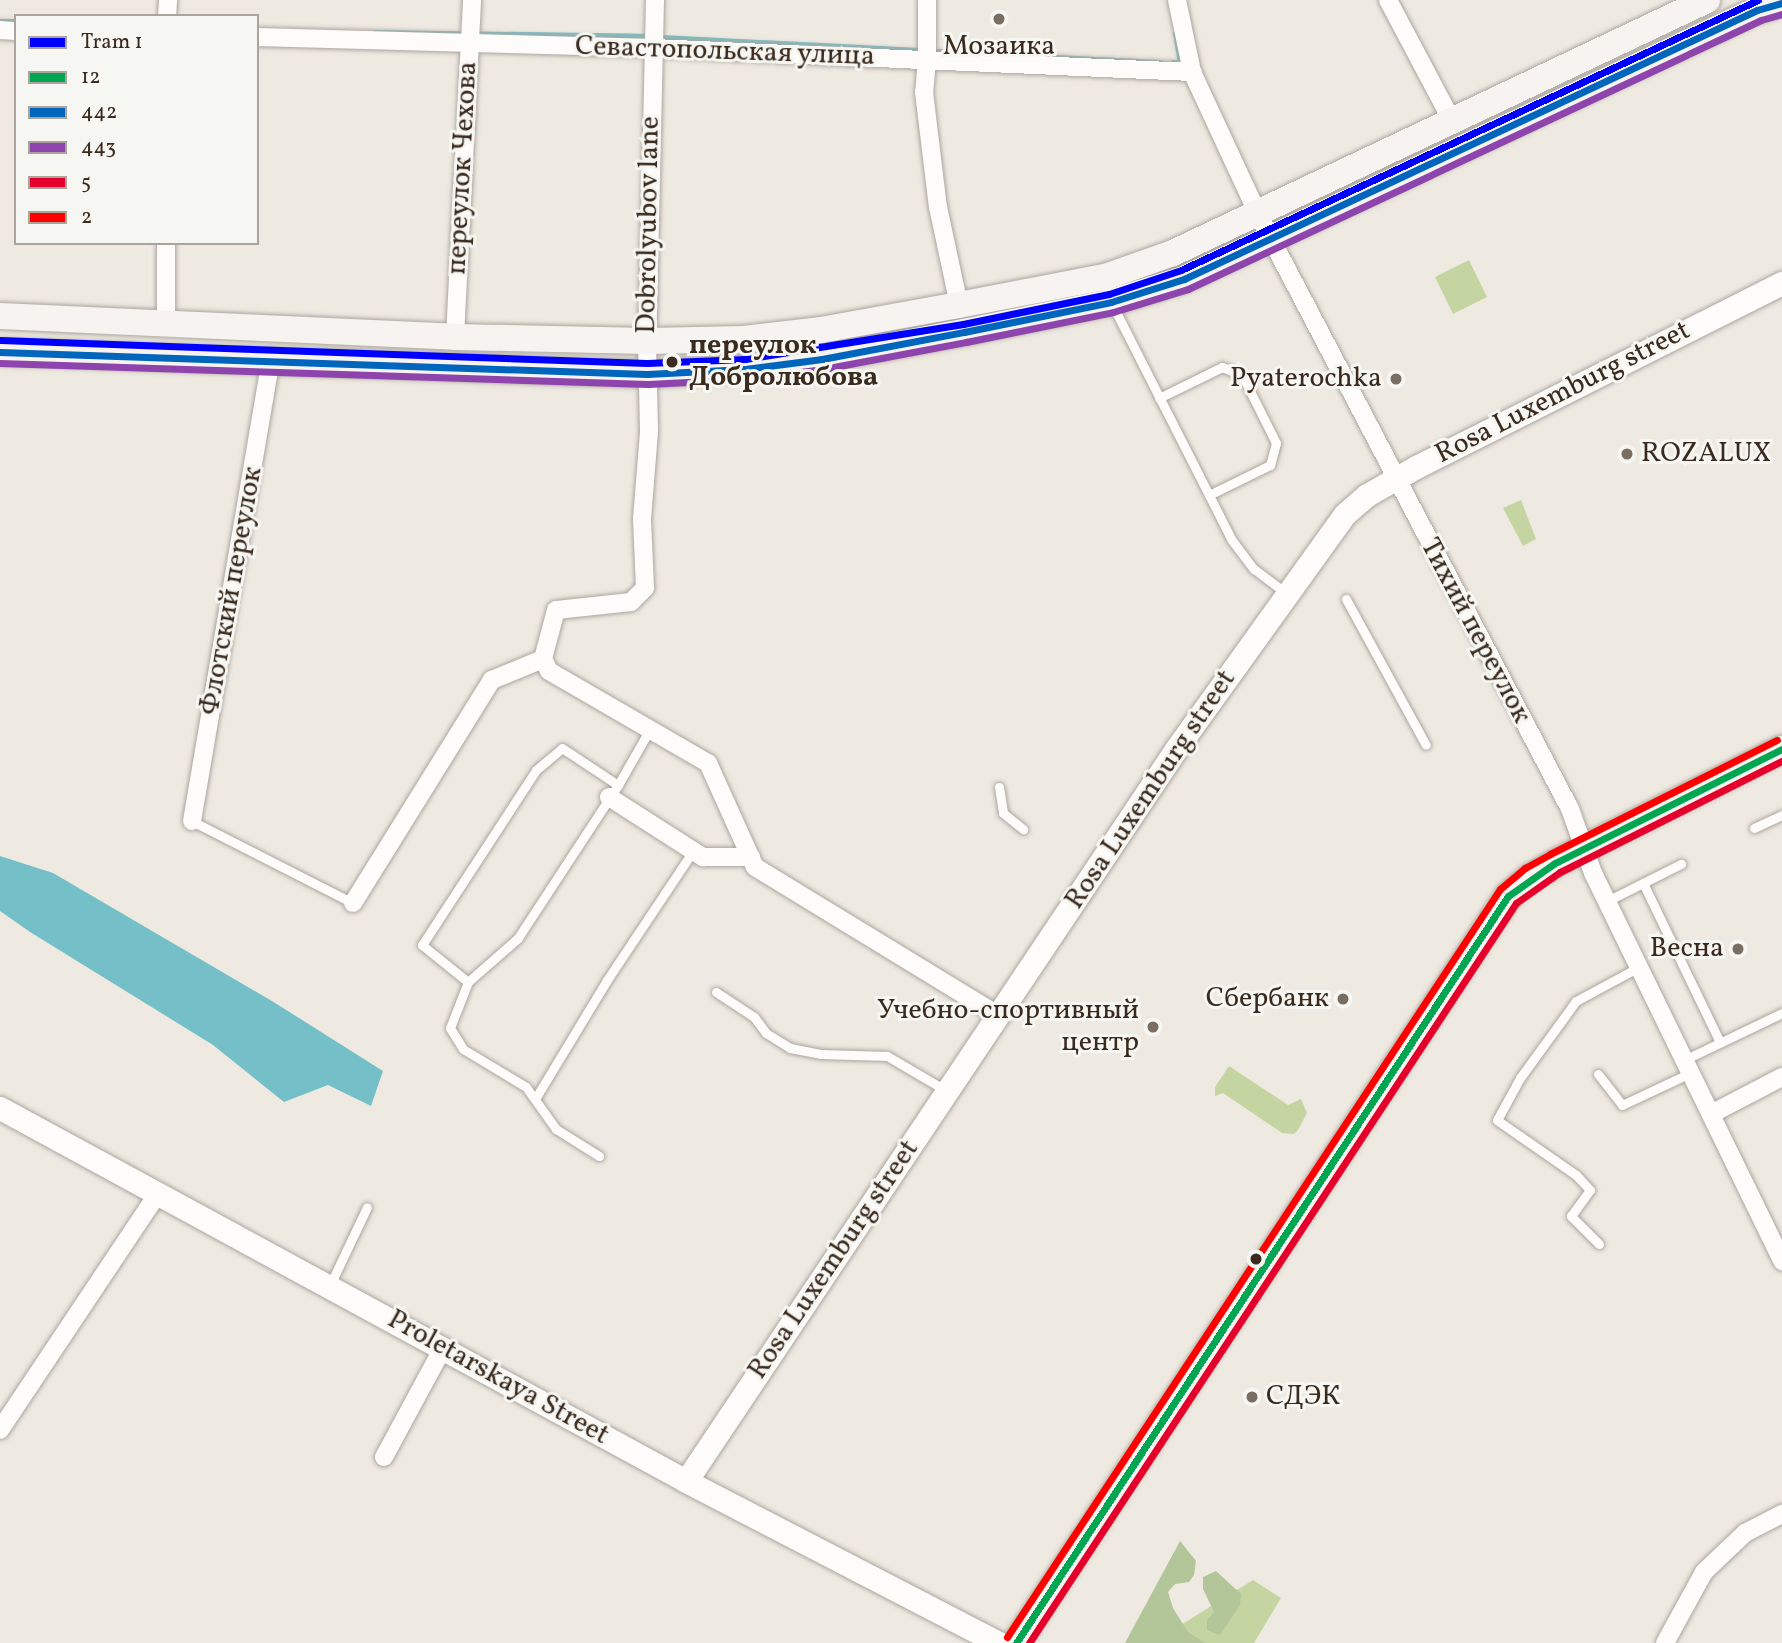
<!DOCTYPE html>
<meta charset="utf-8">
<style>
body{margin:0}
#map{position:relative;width:1782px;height:1643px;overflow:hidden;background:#efeae1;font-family:Vollkorn,serif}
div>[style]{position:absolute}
.green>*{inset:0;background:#c5d5a1}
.forest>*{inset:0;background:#b2c69a}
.water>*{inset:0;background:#75c0c8}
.stream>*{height:5px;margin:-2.5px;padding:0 2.5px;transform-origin:2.5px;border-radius:2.5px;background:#75c0c8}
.roads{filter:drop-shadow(0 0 2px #aba69f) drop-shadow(0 0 2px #aba69f)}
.service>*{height:9px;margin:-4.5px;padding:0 4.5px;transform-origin:4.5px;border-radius:4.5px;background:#fdfcfa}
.minor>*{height:18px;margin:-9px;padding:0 9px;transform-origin:9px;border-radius:9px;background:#fdfcfa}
.tertiary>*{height:23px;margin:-11.5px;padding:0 11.5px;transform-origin:11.5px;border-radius:11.5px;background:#fdfcfa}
.secondary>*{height:26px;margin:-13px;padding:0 13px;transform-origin:13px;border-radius:13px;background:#f7f3f0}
.bus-1>*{height:7px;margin:-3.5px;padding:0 3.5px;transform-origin:3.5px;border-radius:3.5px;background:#00a651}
.bus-2>*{height:7px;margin:-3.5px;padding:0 3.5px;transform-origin:3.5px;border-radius:3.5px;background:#0065bd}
.bus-3>*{height:7px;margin:-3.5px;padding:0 3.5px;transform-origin:3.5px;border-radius:3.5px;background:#8e44ad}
.bus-4>*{height:7px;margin:-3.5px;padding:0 3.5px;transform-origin:3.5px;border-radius:3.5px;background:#e4002b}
.bus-5>*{height:7px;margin:-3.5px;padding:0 3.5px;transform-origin:3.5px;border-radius:3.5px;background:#f00}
.tram-1>*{height:7px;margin:-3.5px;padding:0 3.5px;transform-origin:3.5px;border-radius:3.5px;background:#00f}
.dots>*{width:19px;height:19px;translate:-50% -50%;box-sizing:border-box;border:4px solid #f6f6f2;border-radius:50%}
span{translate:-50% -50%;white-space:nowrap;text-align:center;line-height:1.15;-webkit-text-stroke:6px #f6f6f2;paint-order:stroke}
.poi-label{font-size:28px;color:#3b2a1e}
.right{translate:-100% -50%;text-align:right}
.left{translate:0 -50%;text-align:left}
.street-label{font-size:28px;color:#3b2a1e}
.stop-label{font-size:28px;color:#3b2a1e;font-weight:700}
.legend{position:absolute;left:14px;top:14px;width:245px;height:231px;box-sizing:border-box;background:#f6f6f2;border:2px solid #aba49d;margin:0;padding:9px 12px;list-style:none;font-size:21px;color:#3b2a1e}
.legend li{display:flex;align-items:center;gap:14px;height:35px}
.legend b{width:35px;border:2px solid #aba49d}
</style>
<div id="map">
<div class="green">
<div style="clip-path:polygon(1469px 260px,1487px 297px,1453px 314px,1435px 277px)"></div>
<div style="clip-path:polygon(1521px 500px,1536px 539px,1523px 546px,1503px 508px)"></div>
<div style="clip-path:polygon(1229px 1066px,1288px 1105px,1301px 1099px,1307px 1113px,1298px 1130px,1294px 1134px,1282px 1133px,1223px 1093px,1215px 1096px,1215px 1087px)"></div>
<div style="clip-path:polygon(1253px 1580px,1281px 1598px,1254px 1643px,1152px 1643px)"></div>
</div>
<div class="forest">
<div style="clip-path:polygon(1180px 1541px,1196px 1561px,1194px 1575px,1189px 1582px,1175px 1584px,1168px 1592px,1173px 1608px,1188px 1632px,1205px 1643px,1125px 1643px)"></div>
<div style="clip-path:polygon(1216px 1571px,1241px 1594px,1240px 1605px,1220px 1635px,1207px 1630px,1207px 1620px,1214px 1612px,1203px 1589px,1203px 1577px)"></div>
</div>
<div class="water">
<div style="clip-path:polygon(0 856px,53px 873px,272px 1001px,383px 1071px,371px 1106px,328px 1085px,284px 1102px,213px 1045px,30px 932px,0 911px)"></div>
</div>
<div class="stream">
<div style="left:0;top:21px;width:16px"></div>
<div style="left:375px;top:32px;width:270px;rotate:0.8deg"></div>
<div style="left:662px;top:37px;width:499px;rotate:2.9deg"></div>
<div style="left:1173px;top:62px;width:7px;rotate:8deg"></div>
<div style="left:1180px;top:63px;width:30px;rotate:-99deg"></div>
<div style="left:1175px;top:33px;width:6px;rotate:-45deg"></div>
</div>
<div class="roads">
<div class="service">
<div style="left:1112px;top:304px;width:263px;rotate:63.1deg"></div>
<div style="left:1231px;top:539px;width:38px;rotate:53deg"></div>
<div style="left:1254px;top:569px;width:40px;rotate:37deg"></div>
<div style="left:1159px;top:398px;width:70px;rotate:-26.2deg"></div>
<div style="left:1222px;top:367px;width:22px;rotate:22deg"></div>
<div style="left:1242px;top:375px;width:76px;rotate:63.4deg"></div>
<div style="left:1276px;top:443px;width:23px;rotate:105deg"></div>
<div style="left:1270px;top:465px;width:68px;rotate:153.8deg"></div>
<div style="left:1346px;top:599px;width:166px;rotate:61.3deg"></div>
<div style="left:618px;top:785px;width:183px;rotate:123.2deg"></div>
<div style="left:518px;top:938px;width:67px;rotate:138.7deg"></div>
<div style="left:468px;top:982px;width:59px;rotate:-141.2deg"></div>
<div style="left:422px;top:945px;width:209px;rotate:-56.9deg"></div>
<div style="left:536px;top:770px;width:34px;rotate:-40deg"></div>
<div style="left:562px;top:748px;width:67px;rotate:33.5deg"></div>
<div style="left:618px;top:785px;width:64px;rotate:-60.3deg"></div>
<div style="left:999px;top:787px;width:26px;rotate:81deg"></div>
<div style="left:1003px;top:813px;width:26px;rotate:39deg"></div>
<div style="left:192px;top:821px;width:181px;rotate:27deg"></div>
<div style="left:1754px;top:828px;width:31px;rotate:-25deg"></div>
<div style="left:1643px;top:883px;width:177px;rotate:64.2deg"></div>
<div style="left:1607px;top:901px;width:83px;rotate:-26.6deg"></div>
<div style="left:468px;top:982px;width:49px;rotate:111.4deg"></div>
<div style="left:450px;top:1028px;width:25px;rotate:58deg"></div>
<div style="left:463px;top:1049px;width:74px;rotate:31.1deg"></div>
<div style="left:526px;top:1087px;width:52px;rotate:54.5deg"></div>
<div style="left:556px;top:1129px;width:51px;rotate:32.1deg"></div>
<div style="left:716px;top:992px;width:45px;rotate:33.3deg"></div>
<div style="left:754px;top:1017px;width:20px;rotate:53deg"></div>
<div style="left:766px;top:1033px;width:28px;rotate:32deg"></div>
<div style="left:790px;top:1048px;width:32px;rotate:11deg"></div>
<div style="left:821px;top:1054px;width:66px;rotate:1.7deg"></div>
<div style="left:887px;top:1056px;width:69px;rotate:30.3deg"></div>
<div style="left:1684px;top:1060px;width:109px;rotate:-25.6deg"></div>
<div style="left:1598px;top:1074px;width:39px;rotate:52deg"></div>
<div style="left:1622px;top:1105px;width:75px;rotate:-25.2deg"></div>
<div style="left:535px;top:1099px;width:139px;rotate:-58.8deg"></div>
<div style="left:607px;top:980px;width:155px;rotate:-56.3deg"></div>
<div style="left:1599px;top:1244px;width:40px;rotate:-135deg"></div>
<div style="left:1571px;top:1216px;width:32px;rotate:-54deg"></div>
<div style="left:1590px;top:1190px;width:21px;rotate:-133deg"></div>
<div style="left:1576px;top:1175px;width:96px;rotate:-145.2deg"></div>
<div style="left:1497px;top:1120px;width:48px;rotate:-61.3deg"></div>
<div style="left:1520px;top:1078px;width:95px;rotate:-54deg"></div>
<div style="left:1576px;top:1001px;width:72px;rotate:-28.4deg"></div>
<div style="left:330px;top:1285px;width:86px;rotate:-64.6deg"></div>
</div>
<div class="minor">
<div style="left:655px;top:0;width:341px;rotate:91.3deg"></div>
<div style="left:647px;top:341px;width:91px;rotate:88.7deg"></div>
<div style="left:649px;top:432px;width:87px;rotate:94.6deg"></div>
<div style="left:642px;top:519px;width:69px;rotate:87.5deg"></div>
<div style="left:645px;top:588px;width:20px;rotate:135deg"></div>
<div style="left:631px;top:602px;width:75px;rotate:173.9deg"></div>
<div style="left:556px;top:610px;width:51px;rotate:104.9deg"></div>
<div style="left:543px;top:659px;width:13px;rotate:63deg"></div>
<div style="left:549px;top:671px;width:184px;rotate:30.1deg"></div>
<div style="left:708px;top:763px;width:114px;rotate:65.7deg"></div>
<div style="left:755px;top:867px;width:286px;rotate:31.4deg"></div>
<div style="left:927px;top:0;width:60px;rotate:90deg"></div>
<div style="left:927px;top:60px;width:32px;rotate:95deg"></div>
<div style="left:924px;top:92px;width:116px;rotate:83.1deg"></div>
<div style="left:938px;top:207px;width:100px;rotate:77.9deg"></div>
<div style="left:1177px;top:0;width:74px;rotate:78.2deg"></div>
<div style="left:1192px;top:72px;width:154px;rotate:65.1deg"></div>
<div style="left:1257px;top:212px;width:674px;rotate:62.33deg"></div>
<div style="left:1570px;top:809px;width:68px;rotate:70.2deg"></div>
<div style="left:1593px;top:873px;width:432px;rotate:64deg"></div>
<div style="left:1388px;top:0;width:137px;rotate:62.1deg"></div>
<div style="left:167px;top:16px;width:16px;rotate:-86deg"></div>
<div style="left:0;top:30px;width:16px;rotate:4deg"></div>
<div style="left:257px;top:37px;width:396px;rotate:1.6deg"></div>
<div style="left:653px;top:48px;width:540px;rotate:2.55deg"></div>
<div style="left:166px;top:243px;width:81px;rotate:90deg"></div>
<div style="left:455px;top:337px;width:337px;rotate:-87.1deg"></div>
<div style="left:609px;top:797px;width:112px;rotate:32.6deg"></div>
<div style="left:703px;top:857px;width:48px"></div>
<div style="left:192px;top:821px;width:467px;rotate:-80.3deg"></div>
<div style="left:353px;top:903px;width:263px;rotate:-58.1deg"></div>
<div style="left:492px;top:680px;width:55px;rotate:-22.4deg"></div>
<div style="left:1711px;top:1114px;width:80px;rotate:-27.5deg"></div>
<div style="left:0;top:1430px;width:285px;rotate:-56.3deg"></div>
<div style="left:384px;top:1457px;width:124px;rotate:-61.6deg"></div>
<div style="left:1665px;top:1643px;width:81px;rotate:-61.2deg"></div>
<div style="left:1704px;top:1572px;width:57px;rotate:-43.6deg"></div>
<div style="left:1745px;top:1533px;width:42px;rotate:-27.2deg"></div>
</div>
<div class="tertiary">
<div style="left:0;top:1108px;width:781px;rotate:28.53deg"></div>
<div style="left:686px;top:1481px;width:352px;rotate:27.4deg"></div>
<div style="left:686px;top:1481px;width:881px;rotate:-56.2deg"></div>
<div style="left:1176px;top:749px;width:289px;rotate:-54.3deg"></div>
<div style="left:1345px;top:514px;width:29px;rotate:-41deg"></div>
<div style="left:1367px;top:495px;width:56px;rotate:-29.7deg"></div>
<div style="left:1416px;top:467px;width:410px;rotate:-26.7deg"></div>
</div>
<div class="secondary">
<div style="left:0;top:316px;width:455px;rotate:2.6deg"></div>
<div style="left:455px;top:337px;width:192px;rotate:1.2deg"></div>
<div style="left:647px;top:341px;width:97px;rotate:-1.2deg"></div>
<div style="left:744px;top:339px;width:78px;rotate:-6.7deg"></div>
<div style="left:821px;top:330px;width:140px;rotate:-10.3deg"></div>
<div style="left:959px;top:305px;width:149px;rotate:-10.9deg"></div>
<div style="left:1105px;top:277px;width:72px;rotate:-19.4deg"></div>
<div style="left:1173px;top:253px;width:591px;rotate:-25.35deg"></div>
<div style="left:0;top:352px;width:647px;rotate:1.95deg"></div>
<div style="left:647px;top:374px;width:98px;rotate:-2.9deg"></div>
<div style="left:745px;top:369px;width:78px;rotate:-7.4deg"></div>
<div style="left:822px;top:359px;width:145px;rotate:-10.8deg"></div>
<div style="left:964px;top:332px;width:150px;rotate:-11.5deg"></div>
<div style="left:1111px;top:302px;width:77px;rotate:-17.5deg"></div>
<div style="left:1184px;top:279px;width:633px;rotate:-25.15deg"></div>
<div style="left:1757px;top:10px;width:26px;rotate:-16deg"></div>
<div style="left:1016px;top:1643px;width:894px;rotate:-56.63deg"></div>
<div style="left:1508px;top:896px;width:30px;rotate:-40deg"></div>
<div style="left:1531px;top:877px;width:28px;rotate:-30deg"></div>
<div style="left:1555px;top:863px;width:254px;rotate:-26.7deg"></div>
</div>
</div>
<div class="bus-1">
<div style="left:1016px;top:1643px;width:894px;rotate:-56.63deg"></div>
<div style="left:1508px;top:896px;width:57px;rotate:-35.1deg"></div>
<div style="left:1555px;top:863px;width:254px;rotate:-26.7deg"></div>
</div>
<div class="bus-2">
<div style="left:0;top:352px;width:647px;rotate:1.95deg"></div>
<div style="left:647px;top:374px;width:98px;rotate:-2.9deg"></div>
<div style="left:745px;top:369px;width:78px;rotate:-7.4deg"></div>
<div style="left:822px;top:359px;width:145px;rotate:-10.8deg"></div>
<div style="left:964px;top:332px;width:150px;rotate:-11.5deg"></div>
<div style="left:1111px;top:302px;width:77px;rotate:-17.5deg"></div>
<div style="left:1184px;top:279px;width:633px;rotate:-25.15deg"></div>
<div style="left:1757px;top:10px;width:26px;rotate:-16deg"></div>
</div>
<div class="bus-3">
<div style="left:0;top:363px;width:648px;rotate:1.86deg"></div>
<div style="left:648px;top:384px;width:98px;rotate:-2.9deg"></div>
<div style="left:746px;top:379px;width:78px;rotate:-7.4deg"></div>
<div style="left:823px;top:369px;width:146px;rotate:-10.7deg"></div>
<div style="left:966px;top:342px;width:150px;rotate:-11.5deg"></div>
<div style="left:1113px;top:312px;width:78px;rotate:-17deg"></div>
<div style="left:1188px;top:289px;width:633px;rotate:-25.15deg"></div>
<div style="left:1761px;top:20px;width:22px;rotate:-16deg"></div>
</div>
<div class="bus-4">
<div style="left:1029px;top:1643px;width:886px;rotate:-56.65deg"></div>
<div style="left:1516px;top:903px;width:54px;rotate:-35.2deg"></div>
<div style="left:1560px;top:872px;width:248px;rotate:-26.6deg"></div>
</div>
<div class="bus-5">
<div style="left:1007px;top:1637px;width:896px;rotate:-56.61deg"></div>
<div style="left:1500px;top:889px;width:33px;rotate:-40deg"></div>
<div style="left:1525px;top:868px;width:29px;rotate:-29deg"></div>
<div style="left:1550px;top:854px;width:254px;rotate:-26.7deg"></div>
</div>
<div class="tram-1">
<div style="left:0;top:340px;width:647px;rotate:2.04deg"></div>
<div style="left:647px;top:363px;width:98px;rotate:-2.3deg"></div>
<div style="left:745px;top:359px;width:221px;rotate:-9.1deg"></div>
<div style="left:963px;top:324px;width:149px;rotate:-11.6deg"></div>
<div style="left:1109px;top:294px;width:76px;rotate:-18.4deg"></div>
<div style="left:1181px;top:270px;width:637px;rotate:-25.08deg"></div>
</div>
<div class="dots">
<div style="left:999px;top:19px;background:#7a6d62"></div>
<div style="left:672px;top:362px;background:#3b2a1e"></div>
<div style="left:1396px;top:379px;background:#7a6d62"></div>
<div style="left:1627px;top:454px;background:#7a6d62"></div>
<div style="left:1738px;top:949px;background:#7a6d62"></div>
<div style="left:1343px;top:999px;background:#7a6d62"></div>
<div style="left:1153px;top:1027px;background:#7a6d62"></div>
<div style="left:1256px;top:1259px;background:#3b2a1e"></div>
<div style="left:1252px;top:1397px;background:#7a6d62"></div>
</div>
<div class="poi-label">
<span style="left:999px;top:47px">Мозаика</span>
<span class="right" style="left:1382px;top:379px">Pyaterochka</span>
<span class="left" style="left:1641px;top:454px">ROZALUX</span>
<span class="right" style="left:1724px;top:949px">Весна</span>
<span class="right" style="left:1329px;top:999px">Сбербанк</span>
<span class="right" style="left:1139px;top:1027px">Учебно-спортивный<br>центр</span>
<span class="left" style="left:1266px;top:1397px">СДЭК</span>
</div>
<div class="street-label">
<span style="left:725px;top:52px;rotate:2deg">Севастопольская улица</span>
<span style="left:463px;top:168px;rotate:-87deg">переулок Чехова</span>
<span style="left:649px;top:225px;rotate:-89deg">Dobrolyubov lane</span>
<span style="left:1563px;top:393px;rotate:-27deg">Rosa Luxemburg street</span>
<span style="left:232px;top:591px;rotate:-80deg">Флотский переулок</span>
<span style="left:1475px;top:631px;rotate:62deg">Тихий переулок</span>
<span style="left:1151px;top:790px;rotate:-56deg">Rosa Luxemburg street</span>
<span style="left:834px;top:1260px;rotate:-56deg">Rosa Luxemburg street</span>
<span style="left:498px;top:1378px;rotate:29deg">Proletarskaya Street</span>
</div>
<div class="stop-label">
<span class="left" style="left:689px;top:362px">переулок<br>Добролюбова</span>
</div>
<ul class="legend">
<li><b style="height:9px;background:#00f"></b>Tram 1</li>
<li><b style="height:9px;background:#00a651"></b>12</li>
<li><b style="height:9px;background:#0065bd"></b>442</li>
<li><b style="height:9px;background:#8e44ad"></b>443</li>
<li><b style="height:9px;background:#e4002b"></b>5</li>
<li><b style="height:9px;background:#f00"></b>2</li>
</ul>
</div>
